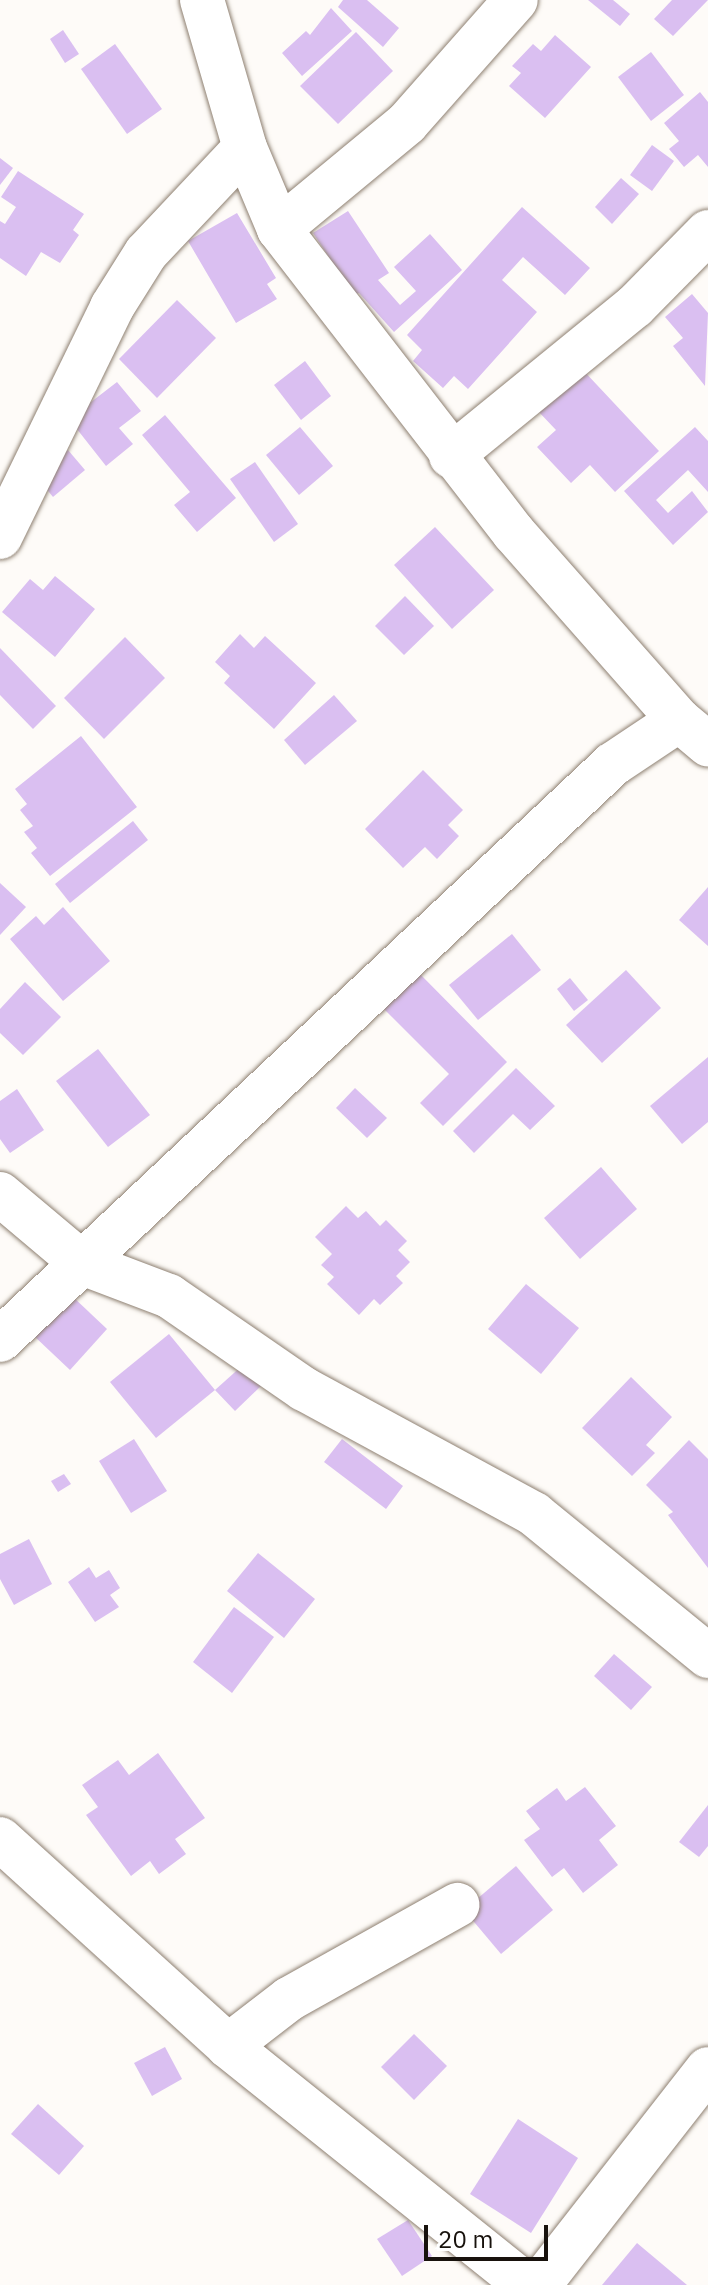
<!DOCTYPE html>
<style>
body{margin:0}
#map{position:relative;width:708px;height:2285px;overflow:hidden;background:#fefbf8;font-family:"IBM Plex Sans",sans-serif}
div>[style]{position:absolute}
.building>*{inset:0;background:#dabff1}
.roads{filter:drop-shadow(0 0 2px #8e8071) drop-shadow(0 0 2px #8e8071)}
.minor>*{height:44px;margin:-22px;padding:0 22px;transform-origin:22px;border-radius:22px;background:#fff}
span{translate:-50% -50%;white-space:nowrap;text-align:center;line-height:1.15;-webkit-text-stroke:6px #fff;paint-order:stroke}
.scale{position:absolute;left:424px;top:2225px;width:124px;height:36px;box-sizing:border-box;border:4px solid #18120d;border-top:0;padding-left:10px;font-size:24px;line-height:28px;white-space:nowrap;color:#18120d;-webkit-text-stroke:6px #fff;paint-order:stroke}
</style>
<div id="map">
<div class="building">
<div style="clip-path:polygon(343px 0,367px 0,399px 28px,383px 47px,338px 7px)"></div>
<div style="clip-path:polygon(588px 0,613px 0,630px 14px,620px 26px)"></div>
<div style="clip-path:polygon(672px 0,708px 0,673px 36px,654px 19px)"></div>
<div style="clip-path:polygon(331px 8px,352px 31px,302px 76px,282px 53px,306px 31px,310px 35px)"></div>
<div style="clip-path:polygon(63px 30px,79px 54px,65px 63px,50px 39px)"></div>
<div style="clip-path:polygon(356px 32px,393px 71px,338px 124px,300px 86px)"></div>
<div style="clip-path:polygon(555px 35px,591px 67px,545px 118px,509px 86px,521px 73px,512px 66px,533px 44px,541px 51px)"></div>
<div style="clip-path:polygon(115px 44px,162px 109px,127px 134px,81px 69px)"></div>
<div style="clip-path:polygon(651px 52px,684px 95px,651px 121px,618px 77px)"></div>
<div style="clip-path:polygon(700px 92px,708px 102px,708px 167px,698px 155px,684px 167px,669px 149px,679px 141px,664px 123px)"></div>
<div style="clip-path:polygon(652px 145px,674px 161px,652px 191px,630px 175px)"></div>
<div style="clip-path:polygon(0 158px,13px 168px,0 185px)"></div>
<div style="clip-path:polygon(18px 171px,84px 214px,73px 230px,79px 235px,60px 263px,41px 252px,26px 276px,0 258px,0 221px,5px 224px,16px 207px,1px 197px)"></div>
<div style="clip-path:polygon(621px 178px,639px 194px,612px 224px,595px 207px)"></div>
<div style="clip-path:polygon(522px 207px,590px 268px,565px 295px,523px 257px,502px 280px,537px 312px,468px 389px,454px 376px,443px 388px,413px 361px,422px 350px,407px 335px)"></div>
<div style="clip-path:polygon(348px 211px,389px 273px,378px 280px,400px 305px,416px 291px,394px 267px,430px 234px,462px 270px,394px 332px,359px 293px,354px 295px,313px 233px)"></div>
<div style="clip-path:polygon(237px 213px,276px 278px,267px 284px,277px 299px,236px 323px,188px 241px)"></div>
<div style="clip-path:polygon(692px 294px,708px 313px,705px 386px,673px 346px,683px 338px,665px 317px)"></div>
<div style="clip-path:polygon(177px 300px,216px 338px,157px 398px,119px 359px)"></div>
<div style="clip-path:polygon(305px 361px,331px 396px,301px 420px,274px 385px)"></div>
<div style="clip-path:polygon(582px 369px,659px 451px,615px 492px,590px 465px,571px 483px,537px 447px,556px 430px,537px 410px)"></div>
<div style="clip-path:polygon(117px 382px,141px 411px,119px 428px,133px 444px,106px 466px,69px 419px)"></div>
<div style="clip-path:polygon(165px 415px,236px 498px,197px 532px,174px 505px,190px 492px,142px 435px)"></div>
<div style="clip-path:polygon(300px 427px,333px 466px,299px 495px,266px 455px)"></div>
<div style="clip-path:polygon(695px 427px,708px 441px,708px 492px,688px 470px,656px 500px,668px 513px,692px 491px,708px 512px,673px 545px,624px 491px)"></div>
<div style="clip-path:polygon(68px 450px,85px 470px,53px 497px,36px 476px)"></div>
<div style="clip-path:polygon(255px 462px,298px 524px,274px 542px,230px 479px)"></div>
<div style="clip-path:polygon(435px 527px,494px 590px,452px 629px,394px 565px)"></div>
<div style="clip-path:polygon(55px 576px,95px 609px,55px 657px,2px 612px,30px 579px,43px 590px)"></div>
<div style="clip-path:polygon(405px 596px,434px 626px,404px 655px,375px 626px)"></div>
<div style="clip-path:polygon(240px 634px,254px 648px,265px 636px,316px 683px,274px 729px,224px 683px,230px 676px,215px 662px)"></div>
<div style="clip-path:polygon(125px 637px,165px 678px,104px 739px,64px 698px)"></div>
<div style="clip-path:polygon(0 648px,56px 706px,33px 729px,0 695px)"></div>
<div style="clip-path:polygon(334px 695px,357px 721px,305px 765px,284px 740px)"></div>
<div style="clip-path:polygon(81px 736px,137px 807px,50px 876px,31px 853px,37px 848px,24px 832px,33px 826px,20px 810px,27px 804px,15px 789px)"></div>
<div style="clip-path:polygon(423px 770px,463px 810px,448px 825px,459px 836px,437px 859px,425px 847px,403px 868px,365px 829px)"></div>
<div style="clip-path:polygon(133px 821px,148px 840px,70px 903px,55px 884px)"></div>
<div style="clip-path:polygon(0 883px,26px 907px,0 935px)"></div>
<div style="clip-path:polygon(708px 887px,708px 946px,679px 920px)"></div>
<div style="clip-path:polygon(63px 907px,110px 961px,63px 1001px,10px 939px,36px 916px,44px 925px)"></div>
<div style="clip-path:polygon(512px 934px,541px 970px,478px 1020px,449px 985px)"></div>
<div style="clip-path:polygon(626px 970px,661px 1008px,602px 1063px,566px 1025px)"></div>
<div style="clip-path:polygon(417px 971px,507px 1062px,443px 1126px,420px 1103px,449px 1074px,382px 1007px)"></div>
<div style="clip-path:polygon(570px 978px,588px 1000px,574px 1011px,557px 989px)"></div>
<div style="clip-path:polygon(25px 982px,61px 1017px,23px 1055px,0 1033px,0 1009px)"></div>
<div style="clip-path:polygon(98px 1049px,150px 1115px,108px 1147px,56px 1081px)"></div>
<div style="clip-path:polygon(708px 1057px,708px 1122px,682px 1144px,650px 1106px)"></div>
<div style="clip-path:polygon(516px 1068px,555px 1106px,530px 1130px,513px 1114px,474px 1153px,453px 1131px)"></div>
<div style="clip-path:polygon(355px 1088px,387px 1118px,367px 1138px,336px 1108px)"></div>
<div style="clip-path:polygon(17px 1089px,44px 1130px,10px 1153px,0 1139px,0 1101px)"></div>
<div style="clip-path:polygon(601px 1167px,637px 1209px,580px 1259px,544px 1218px)"></div>
<div style="clip-path:polygon(346px 1206px,358px 1218px,366px 1211px,380px 1226px,386px 1220px,407px 1241px,398px 1250px,410px 1262px,396px 1276px,403px 1283px,380px 1305px,374px 1299px,359px 1315px,327px 1284px,334px 1277px,321px 1265px,332px 1254px,315px 1237px)"></div>
<div style="clip-path:polygon(526px 1284px,579px 1328px,541px 1374px,488px 1329px)"></div>
<div style="clip-path:polygon(72px 1296px,107px 1329px,70px 1370px,34px 1336px)"></div>
<div style="clip-path:polygon(169px 1334px,215px 1390px,156px 1438px,110px 1382px)"></div>
<div style="clip-path:polygon(244px 1364px,263px 1384px,235px 1411px,215px 1390px)"></div>
<div style="clip-path:polygon(631px 1377px,672px 1417px,646px 1445px,655px 1453px,632px 1476px,582px 1428px)"></div>
<div style="clip-path:polygon(134px 1439px,167px 1491px,131px 1513px,99px 1461px)"></div>
<div style="clip-path:polygon(342px 1439px,403px 1486px,386px 1509px,324px 1462px)"></div>
<div style="clip-path:polygon(689px 1440px,708px 1459px,708px 1568px,668px 1515px,673px 1512px,646px 1485px)"></div>
<div style="clip-path:polygon(64px 1474px,71px 1484px,58px 1492px,51px 1481px)"></div>
<div style="clip-path:polygon(29px 1539px,52px 1584px,14px 1605px,0 1579px,0 1554px)"></div>
<div style="clip-path:polygon(258px 1553px,315px 1599px,284px 1638px,227px 1591px)"></div>
<div style="clip-path:polygon(89px 1567px,96px 1578px,109px 1570px,120px 1588px,110px 1595px,119px 1607px,95px 1622px,68px 1582px)"></div>
<div style="clip-path:polygon(234px 1607px,274px 1637px,232px 1693px,193px 1662px)"></div>
<div style="clip-path:polygon(614px 1654px,652px 1687px,631px 1710px,594px 1676px)"></div>
<div style="clip-path:polygon(158px 1753px,205px 1818px,175px 1839px,186px 1854px,159px 1874px,150px 1861px,131px 1876px,86px 1815px,98px 1807px,82px 1785px,118px 1760px,129px 1775px)"></div>
<div style="clip-path:polygon(585px 1787px,616px 1826px,599px 1840px,618px 1865px,583px 1893px,564px 1868px,552px 1877px,524px 1840px,540px 1829px,526px 1811px,557px 1788px,566px 1801px)"></div>
<div style="clip-path:polygon(708px 1805px,708px 1846px,699px 1857px,679px 1842px)"></div>
<div style="clip-path:polygon(516px 1866px,553px 1910px,501px 1954px,464px 1910px)"></div>
<div style="clip-path:polygon(414px 2034px,447px 2066px,414px 2100px,381px 2067px)"></div>
<div style="clip-path:polygon(165px 2047px,182px 2079px,152px 2096px,134px 2063px)"></div>
<div style="clip-path:polygon(38px 2104px,84px 2146px,59px 2175px,11px 2134px)"></div>
<div style="clip-path:polygon(518px 2119px,578px 2158px,531px 2233px,470px 2194px)"></div>
<div style="clip-path:polygon(408px 2220px,432px 2256px,402px 2276px,377px 2239px)"></div>
<div style="clip-path:polygon(637px 2243px,687px 2285px,602px 2285px)"></div>
</div>
<div class="roads">
<div class="minor">
<div style="left:202px;top:0;width:154px;rotate:73.8deg"></div>
<div style="left:245px;top:148px;width:88px;rotate:67.2deg"></div>
<div style="left:279px;top:229px;width:384px;rotate:52.3deg"></div>
<div style="left:514px;top:533px;width:249px;rotate:48.6deg"></div>
<div style="left:679px;top:720px;width:38px;rotate:40deg"></div>
<div style="left:279px;top:229px;width:166px;rotate:-39.6deg"></div>
<div style="left:407px;top:123px;width:164px;rotate:-48.5deg"></div>
<div style="left:451px;top:456px;width:237px;rotate:-39.2deg"></div>
<div style="left:635px;top:306px;width:104px;rotate:-45.4deg"></div>
<div style="left:0;top:537px;width:256px;rotate:-64deg"></div>
<div style="left:112px;top:307px;width:64px;rotate:-57.8deg"></div>
<div style="left:146px;top:253px;width:144px;rotate:-46.7deg"></div>
<div style="left:0;top:1194px;width:107px;rotate:40.1deg"></div>
<div style="left:82px;top:1263px;width:93px;rotate:20.8deg"></div>
<div style="left:169px;top:1296px;width:164px;rotate:34.6deg"></div>
<div style="left:304px;top:1389px;width:262px;rotate:28.5deg"></div>
<div style="left:534px;top:1514px;width:225px;rotate:39.2deg"></div>
<div style="left:0;top:1340px;width:841px;rotate:-43.22deg"></div>
<div style="left:613px;top:764px;width:79px;rotate:-33.7deg"></div>
<div style="left:0;top:1839px;width:308px;rotate:42.2deg"></div>
<div style="left:228px;top:2046px;width:382px;rotate:38.7deg"></div>
<div style="left:228px;top:2046px;width:77px;rotate:-37.6deg"></div>
<div style="left:289px;top:1999px;width:193px;rotate:-29.2deg"></div>
<div style="left:539px;top:2285px;width:274px;rotate:-52deg"></div>
</div>
</div>
<div class="scale">20 m</div>
</div>
